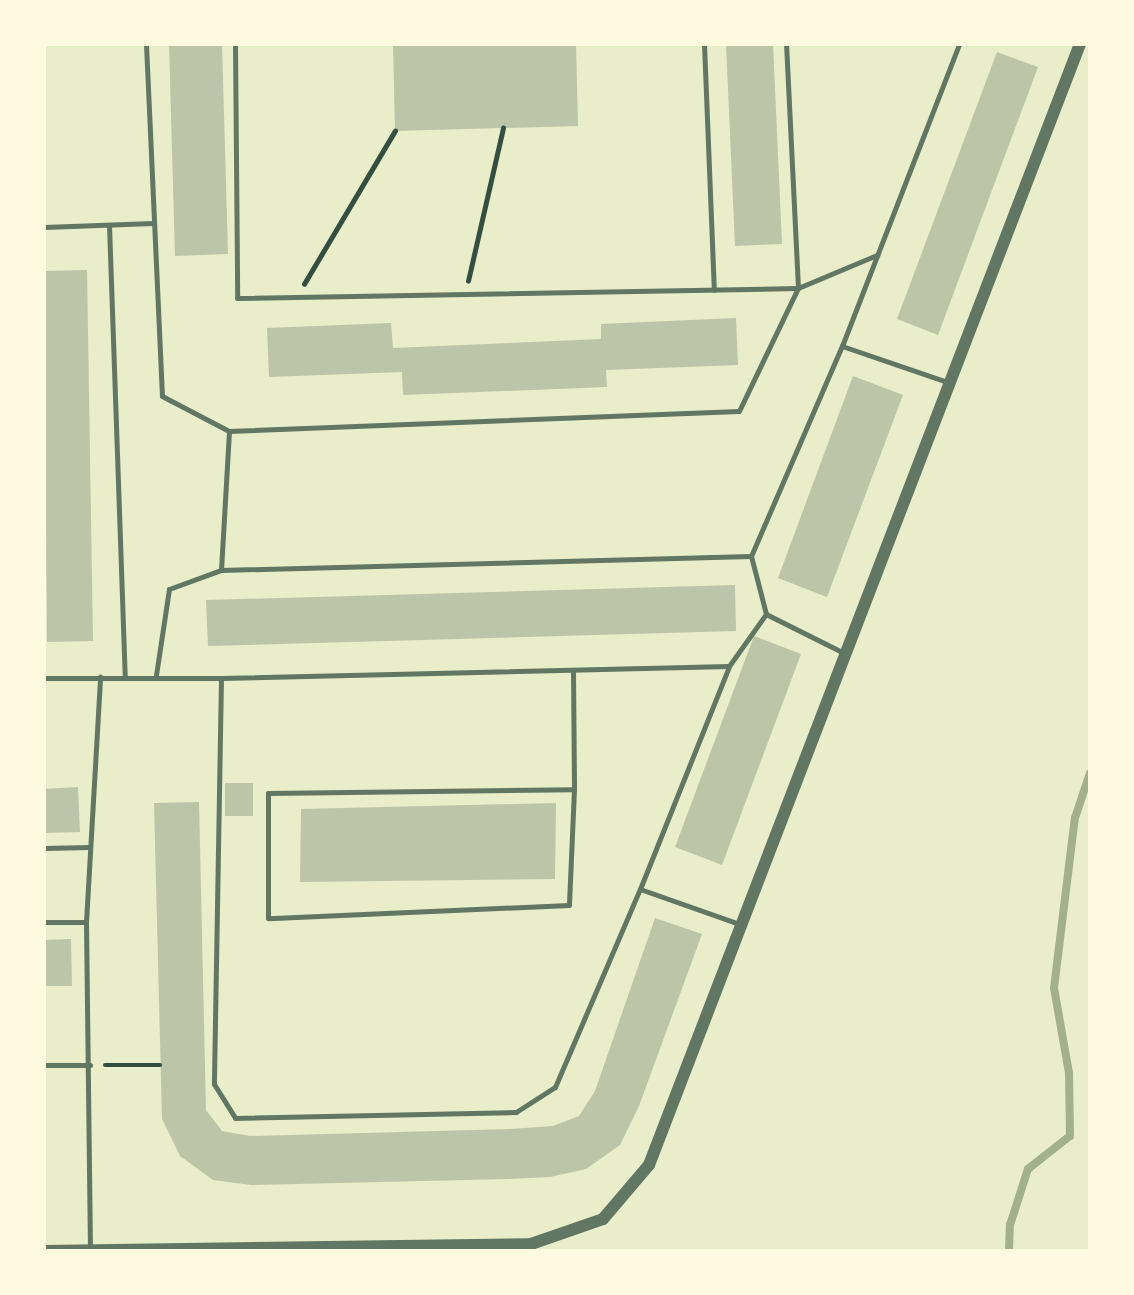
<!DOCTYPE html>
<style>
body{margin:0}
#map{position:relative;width:1134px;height:1295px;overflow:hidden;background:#e9edc9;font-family:"Nunito Sans",sans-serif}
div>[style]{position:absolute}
.stream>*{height:8px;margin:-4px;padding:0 4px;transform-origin:4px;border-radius:4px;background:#a3b18a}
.building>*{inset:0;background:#bcc5a7}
.path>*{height:4.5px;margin:-2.25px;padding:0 2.25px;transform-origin:2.25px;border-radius:2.25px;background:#344e41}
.service>*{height:5px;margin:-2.5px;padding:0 2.5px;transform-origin:2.5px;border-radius:2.5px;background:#617663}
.tertiary>*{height:12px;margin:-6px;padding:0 6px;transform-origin:6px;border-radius:6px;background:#617663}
span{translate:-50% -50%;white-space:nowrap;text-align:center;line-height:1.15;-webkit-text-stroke:6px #fefae0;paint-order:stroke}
.frame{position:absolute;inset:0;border:46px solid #fefae0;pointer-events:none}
</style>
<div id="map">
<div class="stream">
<div style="left:1009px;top:1251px;width:26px;rotate:-88deg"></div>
<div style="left:1010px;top:1225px;width:59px;rotate:-72.2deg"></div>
<div style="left:1028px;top:1169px;width:53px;rotate:-38.2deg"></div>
<div style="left:1070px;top:1136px;width:63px;rotate:-90.9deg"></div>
<div style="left:1069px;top:1073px;width:86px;rotate:-100deg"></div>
<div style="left:1054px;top:988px;width:171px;rotate:-83deg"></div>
<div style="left:1075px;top:818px;width:47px;rotate:-71.6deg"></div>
</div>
<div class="building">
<div style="clip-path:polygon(169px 44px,222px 44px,228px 254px,175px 256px)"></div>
<div style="clip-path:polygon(393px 44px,576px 44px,578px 126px,395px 131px)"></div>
<div style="clip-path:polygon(726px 44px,773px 44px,782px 244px,735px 246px)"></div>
<div style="clip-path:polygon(997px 52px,1038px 67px,938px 335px,897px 319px)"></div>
<div style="clip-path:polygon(87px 270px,93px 641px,47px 642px,44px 271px)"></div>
<div style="clip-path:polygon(736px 318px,738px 365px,606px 370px,607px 387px,403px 395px,402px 372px,269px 377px,267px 328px,391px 323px,393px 348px,601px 339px,601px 324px)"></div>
<div style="clip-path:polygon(853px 376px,903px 395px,827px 597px,778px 578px)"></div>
<div style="clip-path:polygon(735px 585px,736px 631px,208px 646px,206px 600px)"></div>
<div style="clip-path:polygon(754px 636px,801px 654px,722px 865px,675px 847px)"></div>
<div style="clip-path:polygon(225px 783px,253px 783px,253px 816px,225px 816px)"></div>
<div style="clip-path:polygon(78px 787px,80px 832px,44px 833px,44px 789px)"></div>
<div style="clip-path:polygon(199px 802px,206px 1110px,222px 1131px,250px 1136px,510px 1129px,553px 1126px,579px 1116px,595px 1091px,655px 918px,702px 934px,639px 1106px,620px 1145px,586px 1169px,550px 1177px,508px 1179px,251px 1185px,213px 1180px,180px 1156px,162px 1119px,154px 803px)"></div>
<div style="clip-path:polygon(556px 803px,555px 879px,300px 882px,301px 809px)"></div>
<div style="clip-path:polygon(71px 939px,72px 986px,44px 986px,44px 940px)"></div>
</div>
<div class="path">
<div style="left:468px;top:281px;width:157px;rotate:-77.1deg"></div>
<div style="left:304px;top:284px;width:178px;rotate:-59.3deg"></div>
<div style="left:105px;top:1065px;width:55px"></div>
</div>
<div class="service">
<div style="left:146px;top:44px;width:352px;rotate:87.4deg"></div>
<div style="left:162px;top:396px;width:76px;rotate:27.6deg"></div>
<div style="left:229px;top:431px;width:510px;rotate:-2.25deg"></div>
<div style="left:739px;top:411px;width:136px;rotate:-64.4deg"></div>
<div style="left:798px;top:288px;width:244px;rotate:-92.8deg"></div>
<div style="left:235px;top:44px;width:254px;rotate:89.5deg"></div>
<div style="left:237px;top:298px;width:561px;rotate:-1.02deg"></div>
<div style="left:798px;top:288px;width:86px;rotate:-22.7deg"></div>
<div style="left:704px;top:44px;width:246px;rotate:87.7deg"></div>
<div style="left:109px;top:225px;width:451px;rotate:88deg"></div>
<div style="left:44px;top:227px;width:109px;rotate:-2.1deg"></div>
<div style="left:842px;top:346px;width:114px;rotate:18.9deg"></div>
<div style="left:221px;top:570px;width:139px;rotate:-86.7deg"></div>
<div style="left:846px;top:654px;width:89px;rotate:-153.4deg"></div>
<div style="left:766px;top:614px;width:60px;rotate:-104.5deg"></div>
<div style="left:751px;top:556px;width:229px;rotate:-66.6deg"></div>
<div style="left:842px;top:346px;width:324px;rotate:-68.8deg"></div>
<div style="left:573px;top:671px;width:118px;rotate:89.5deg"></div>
<div style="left:574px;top:789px;width:116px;rotate:92.5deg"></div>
<div style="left:569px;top:905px;width:301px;rotate:177.5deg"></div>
<div style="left:268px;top:918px;width:125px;rotate:-90deg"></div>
<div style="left:268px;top:793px;width:306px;rotate:-0.7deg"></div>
<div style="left:156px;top:675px;width:87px;rotate:-81.4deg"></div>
<div style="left:169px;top:589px;width:55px;rotate:-20.1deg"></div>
<div style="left:221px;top:570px;width:530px;rotate:-1.51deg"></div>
<div style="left:44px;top:678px;width:177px"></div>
<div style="left:221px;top:678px;width:508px;rotate:-1.35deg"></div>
<div style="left:729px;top:666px;width:64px;rotate:-54.6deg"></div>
<div style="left:221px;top:678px;width:406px;rotate:91deg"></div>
<div style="left:214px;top:1084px;width:40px;rotate:58deg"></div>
<div style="left:235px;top:1118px;width:281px;rotate:-1.2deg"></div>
<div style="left:516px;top:1112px;width:46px;rotate:-32.7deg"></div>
<div style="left:555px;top:1087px;width:215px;rotate:-66.8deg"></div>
<div style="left:640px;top:889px;width:240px;rotate:-68.2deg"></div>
<div style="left:44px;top:848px;width:46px;rotate:-1.2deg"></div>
<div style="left:640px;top:889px;width:108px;rotate:19.4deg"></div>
<div style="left:44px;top:922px;width:42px"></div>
<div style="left:44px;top:1065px;width:46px"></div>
<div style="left:90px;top:1250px;width:328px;rotate:-90.7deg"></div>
<div style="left:86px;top:922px;width:246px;rotate:-86.7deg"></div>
</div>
<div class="tertiary">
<div style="left:44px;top:1251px;width:487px;rotate:-0.8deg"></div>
<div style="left:531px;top:1244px;width:76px;rotate:-19.1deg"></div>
<div style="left:603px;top:1219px;width:71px;rotate:-49.6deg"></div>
<div style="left:649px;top:1165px;width:1201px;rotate:-68.97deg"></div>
</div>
<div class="frame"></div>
</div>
